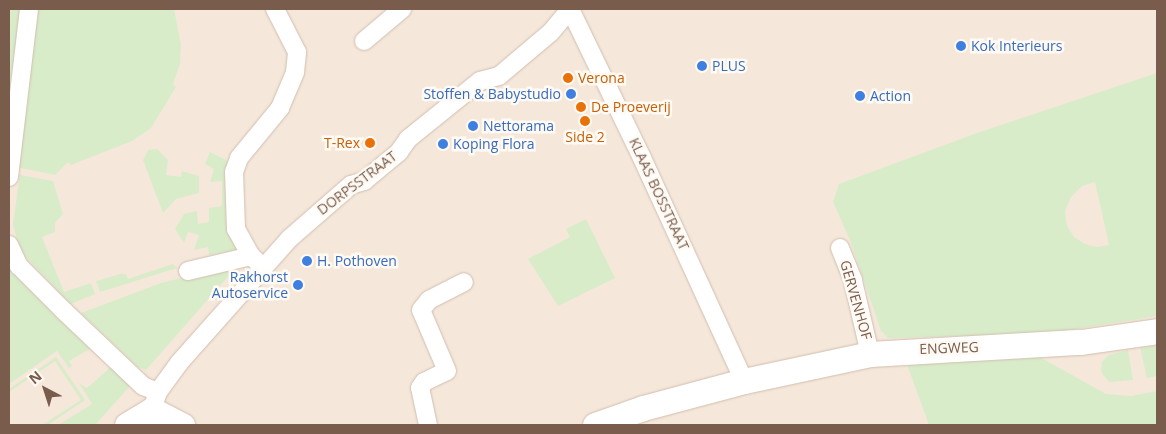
<!DOCTYPE html>
<style>
body{margin:0}
#map{position:relative;width:1166px;height:434px;overflow:hidden;background:#fdf6ec;font-family:"Open Sans",sans-serif}
div>[style]{position:absolute}
.residential>*{inset:0;background:#f5e8da}
.green>*{inset:0;background:#d8ecc9}
.roads{filter:drop-shadow(0 0 1px #d1beb0) drop-shadow(0 0 1px #d1beb0)}
.street>*{height:18px;margin:-9px;padding:0 9px;transform-origin:9px;border-radius:9px;background:#fff}
.secondary>*{height:25px;margin:-12.5px;padding:0 12.5px;transform-origin:12.5px;border-radius:12.5px;background:#fff}
.dots>*{width:14px;height:14px;translate:-50% -50%;box-sizing:border-box;border:2px solid #fffaf3;border-radius:50%}
span{translate:-50% -50%;white-space:nowrap;text-align:center;line-height:1.15;-webkit-text-stroke:5px #fffaf3;paint-order:stroke}
.shop-label{font-size:14px;color:#366cbe}
.left{translate:0 -50%;text-align:left}
.right{translate:-100% -50%;text-align:right}
.food-label{font-size:14px;color:#c56008}
.street-label{font-size:14px;color:#7a5c4d}
.frame{position:absolute;inset:0;border:10px solid #7a5c4d;pointer-events:none}
.north{position:absolute;left:20px;top:364px;width:50px;height:50px;-webkit-text-stroke:4px #fffaf3;paint-order:stroke;rotate:320deg;font-size:14px;font-weight:700;line-height:20px;text-align:center;color:#7a5c4d}
.north::after{content:'';display:block;margin:auto;width:18px;height:22px;background:#7a5c4d;clip-path:polygon(50% 0,100% 100%,50% 72%,0 100%)}
</style>
<div id="map">
<div class="residential">
<div style="clip-path:polygon(9px 9px,1157px 9px,1157px 425px,9px 425px)"></div>
</div>
<div class="green">
<div style="clip-path:polygon(9px 9px,20px 9px,9px 115px)"></div>
<div style="clip-path:polygon(34px 9px,174px 9px,181px 45px,180px 64px,173px 84px,176px 87px,151px 128px,132px 141px,71px 165px,68px 162px,55px 175px,16px 167px)"></div>
<div style="clip-path:polygon(evenodd,1157px 73px,1157px 316px,1050px 333px,1008px 335px,888px 338px,881px 331px,850px 240px,833px 202px,839px 184px,977px 133px,1157px 73px,1095px 182px,1109px 245px,1097px 247px,1085px 244px,1074px 237px,1067px 226px,1065px 211px,1071px 197px,1082px 186px,1095px 182px)"></div>
<div style="clip-path:polygon(157px 149px,168px 160px,166px 175px,181px 177px,182px 171px,199px 176px,199px 193px,176px 199px,163px 213px,143px 160px,148px 150px)"></div>
<div style="clip-path:polygon(210px 152px,228px 161px,226px 226px,236px 250px,209px 255px,208px 247px,194px 250px,199px 235px,188px 232px,184px 243px,175px 229px,184px 214px,197px 211px,198px 224px,209px 222px,209px 208px,222px 206px,222px 181px,210px 182px,214px 169px,205px 164px)"></div>
<div style="clip-path:polygon(20px 175px,53px 181px,63px 214px,55px 223px,55px 232px,42px 237px,64px 292px,91px 283px,95px 294px,71px 304px,20px 251px,13px 224px)"></div>
<div style="clip-path:polygon(586px 219px,615px 278px,558px 306px,528px 259px,570px 237px,566px 229px)"></div>
<div style="clip-path:polygon(9px 264px,93px 347px,69px 361px,72px 366px,69px 368px,57px 351px,9px 384px)"></div>
<div style="clip-path:polygon(173px 264px,177px 268px,100px 292px,96px 281px,120px 274px,126px 274px,128px 279px)"></div>
<div style="clip-path:polygon(239px 264px,146px 370px,138px 367px,81px 313px,161px 283px)"></div>
<div style="clip-path:polygon(1157px 345px,1157px 376px,1147px 378px,1140px 348px)"></div>
<div style="clip-path:polygon(1128px 350px,1133px 380px,1109px 382px,1101px 372px,1102px 362px,1109px 355px)"></div>
<div style="clip-path:polygon(1038px 356px,1106px 394px,1131px 396px,1157px 391px,1157px 425px,929px 425px,906px 362px)"></div>
<div style="clip-path:polygon(56px 357px,85px 400px,48px 425px,42px 425px,81px 400px,55px 361px,9px 392px,9px 389px)"></div>
<div style="clip-path:polygon(112px 366px,131px 385px,95px 425px,58px 425px,92px 404px,79px 383px,87px 388px)"></div>
</div>
<div class="roads">
<div class="street">
<div style="left:570px;top:9px;width:165px;rotate:64.2deg"></div>
<div style="left:642px;top:158px;width:245px;rotate:65.4deg"></div>
<div style="left:364px;top:41px;width:50px;rotate:-40.1deg"></div>
<div style="left:9px;top:177px;width:169px;rotate:-83.2deg"></div>
<div style="left:9px;top:245px;width:23px;rotate:65deg"></div>
<div style="left:19px;top:266px;width:64px;rotate:45deg"></div>
<div style="left:64px;top:311px;width:109px;rotate:43.5deg"></div>
<div style="left:143px;top:386px;width:16px;rotate:22deg"></div>
<div style="left:840px;top:248px;width:35px;rotate:68deg"></div>
<div style="left:853px;top:281px;width:75px;rotate:76.9deg"></div>
<div style="left:263px;top:267px;width:16px;rotate:-137deg"></div>
<div style="left:251px;top:256px;width:31px;rotate:-119deg"></div>
<div style="left:236px;top:229px;width:57px;rotate:-92deg"></div>
<div style="left:234px;top:172px;width:15px;rotate:-70deg"></div>
<div style="left:239px;top:158px;width:65px;rotate:-50.6deg"></div>
<div style="left:280px;top:108px;width:39px;rotate:-67deg"></div>
<div style="left:295px;top:72px;width:20px;rotate:-84deg"></div>
<div style="left:297px;top:52px;width:48px;rotate:-117.1deg"></div>
<div style="left:188px;top:271px;width:65px;rotate:-13.4deg"></div>
<div style="left:152px;top:410px;width:19px;rotate:-72deg"></div>
<div style="left:158px;top:392px;width:36px;rotate:-54deg"></div>
<div style="left:179px;top:363px;width:166px;rotate:-48.4deg"></div>
<div style="left:289px;top:239px;width:82px;rotate:-41.1deg"></div>
<div style="left:351px;top:185px;width:14px;rotate:-17deg"></div>
<div style="left:364px;top:181px;width:45px;rotate:-39.6deg"></div>
<div style="left:399px;top:152px;width:16px;rotate:-55deg"></div>
<div style="left:408px;top:139px;width:92px;rotate:-38.9deg"></div>
<div style="left:480px;top:81px;width:20px;rotate:-15deg"></div>
<div style="left:499px;top:76px;width:68px;rotate:-40.2deg"></div>
<div style="left:551px;top:32px;width:30px;rotate:-50deg"></div>
<div style="left:428px;top:425px;width:38px;rotate:-102deg"></div>
<div style="left:420px;top:388px;width:7px;rotate:-56deg"></div>
<div style="left:424px;top:382px;width:25px;rotate:-26deg"></div>
<div style="left:447px;top:371px;width:66px;rotate:-113.1deg"></div>
<div style="left:421px;top:310px;width:13px;rotate:-51deg"></div>
<div style="left:429px;top:300px;width:39px;rotate:-27deg"></div>
</div>
<div class="secondary">
<div style="left:127px;top:425px;width:29px;rotate:-31deg"></div>
<div style="left:152px;top:410px;width:34px;rotate:27deg"></div>
<div style="left:595px;top:425px;width:51px;rotate:-19.5deg"></div>
<div style="left:643px;top:408px;width:105px;rotate:-15deg"></div>
<div style="left:744px;top:381px;width:129px;rotate:-12.1deg"></div>
<div style="left:870px;top:354px;width:211px;rotate:-3.3deg"></div>
<div style="left:1081px;top:342px;width:77px;rotate:-8.2deg"></div>
</div>
</div>
<div class="dots">
<div style="left:961px;top:46px;background:#3f7fe0"></div>
<div style="left:702px;top:66px;background:#3f7fe0"></div>
<div style="left:568px;top:78px;background:#e8710a"></div>
<div style="left:571px;top:94px;background:#3f7fe0"></div>
<div style="left:860px;top:96px;background:#3f7fe0"></div>
<div style="left:581px;top:107px;background:#e8710a"></div>
<div style="left:585px;top:121px;background:#e8710a"></div>
<div style="left:473px;top:126px;background:#3f7fe0"></div>
<div style="left:370px;top:143px;background:#e8710a"></div>
<div style="left:443px;top:144px;background:#3f7fe0"></div>
<div style="left:307px;top:261px;background:#3f7fe0"></div>
<div style="left:298px;top:285px;background:#3f7fe0"></div>
</div>
<div class="shop-label">
<span class="left" style="left:971px;top:46px">Kok Interieurs</span>
<span class="left" style="left:712px;top:66px">PLUS</span>
<span class="right" style="left:561px;top:94px">Stoffen &amp; Babystudio</span>
<span class="left" style="left:870px;top:96px">Action</span>
<span class="left" style="left:483px;top:126px">Nettorama</span>
<span class="left" style="left:453px;top:144px">Koping Flora</span>
<span class="left" style="left:317px;top:261px">H. Pothoven</span>
<span class="right" style="left:288px;top:285px">Rakhorst<br>Autoservice</span>
</div>
<div class="food-label">
<span class="left" style="left:578px;top:78px">Verona</span>
<span class="left" style="left:591px;top:107px">De Proeverij</span>
<span style="left:585px;top:137px">Side 2</span>
<span class="right" style="left:360px;top:143px">T-Rex</span>
</div>
<div class="street-label">
<span style="left:357px;top:183px;rotate:-37deg">DORPSSTRAAT</span>
<span style="left:659px;top:194px;rotate:65deg">KLAAS BOSSTRAAT</span>
<span style="left:856px;top:300px;rotate:74deg">GERVENHOF</span>
<span style="left:949px;top:348px;rotate:-2deg">ENGWEG</span>
</div>
<div class="frame"></div>
<div class="north">N</div>
</div>
